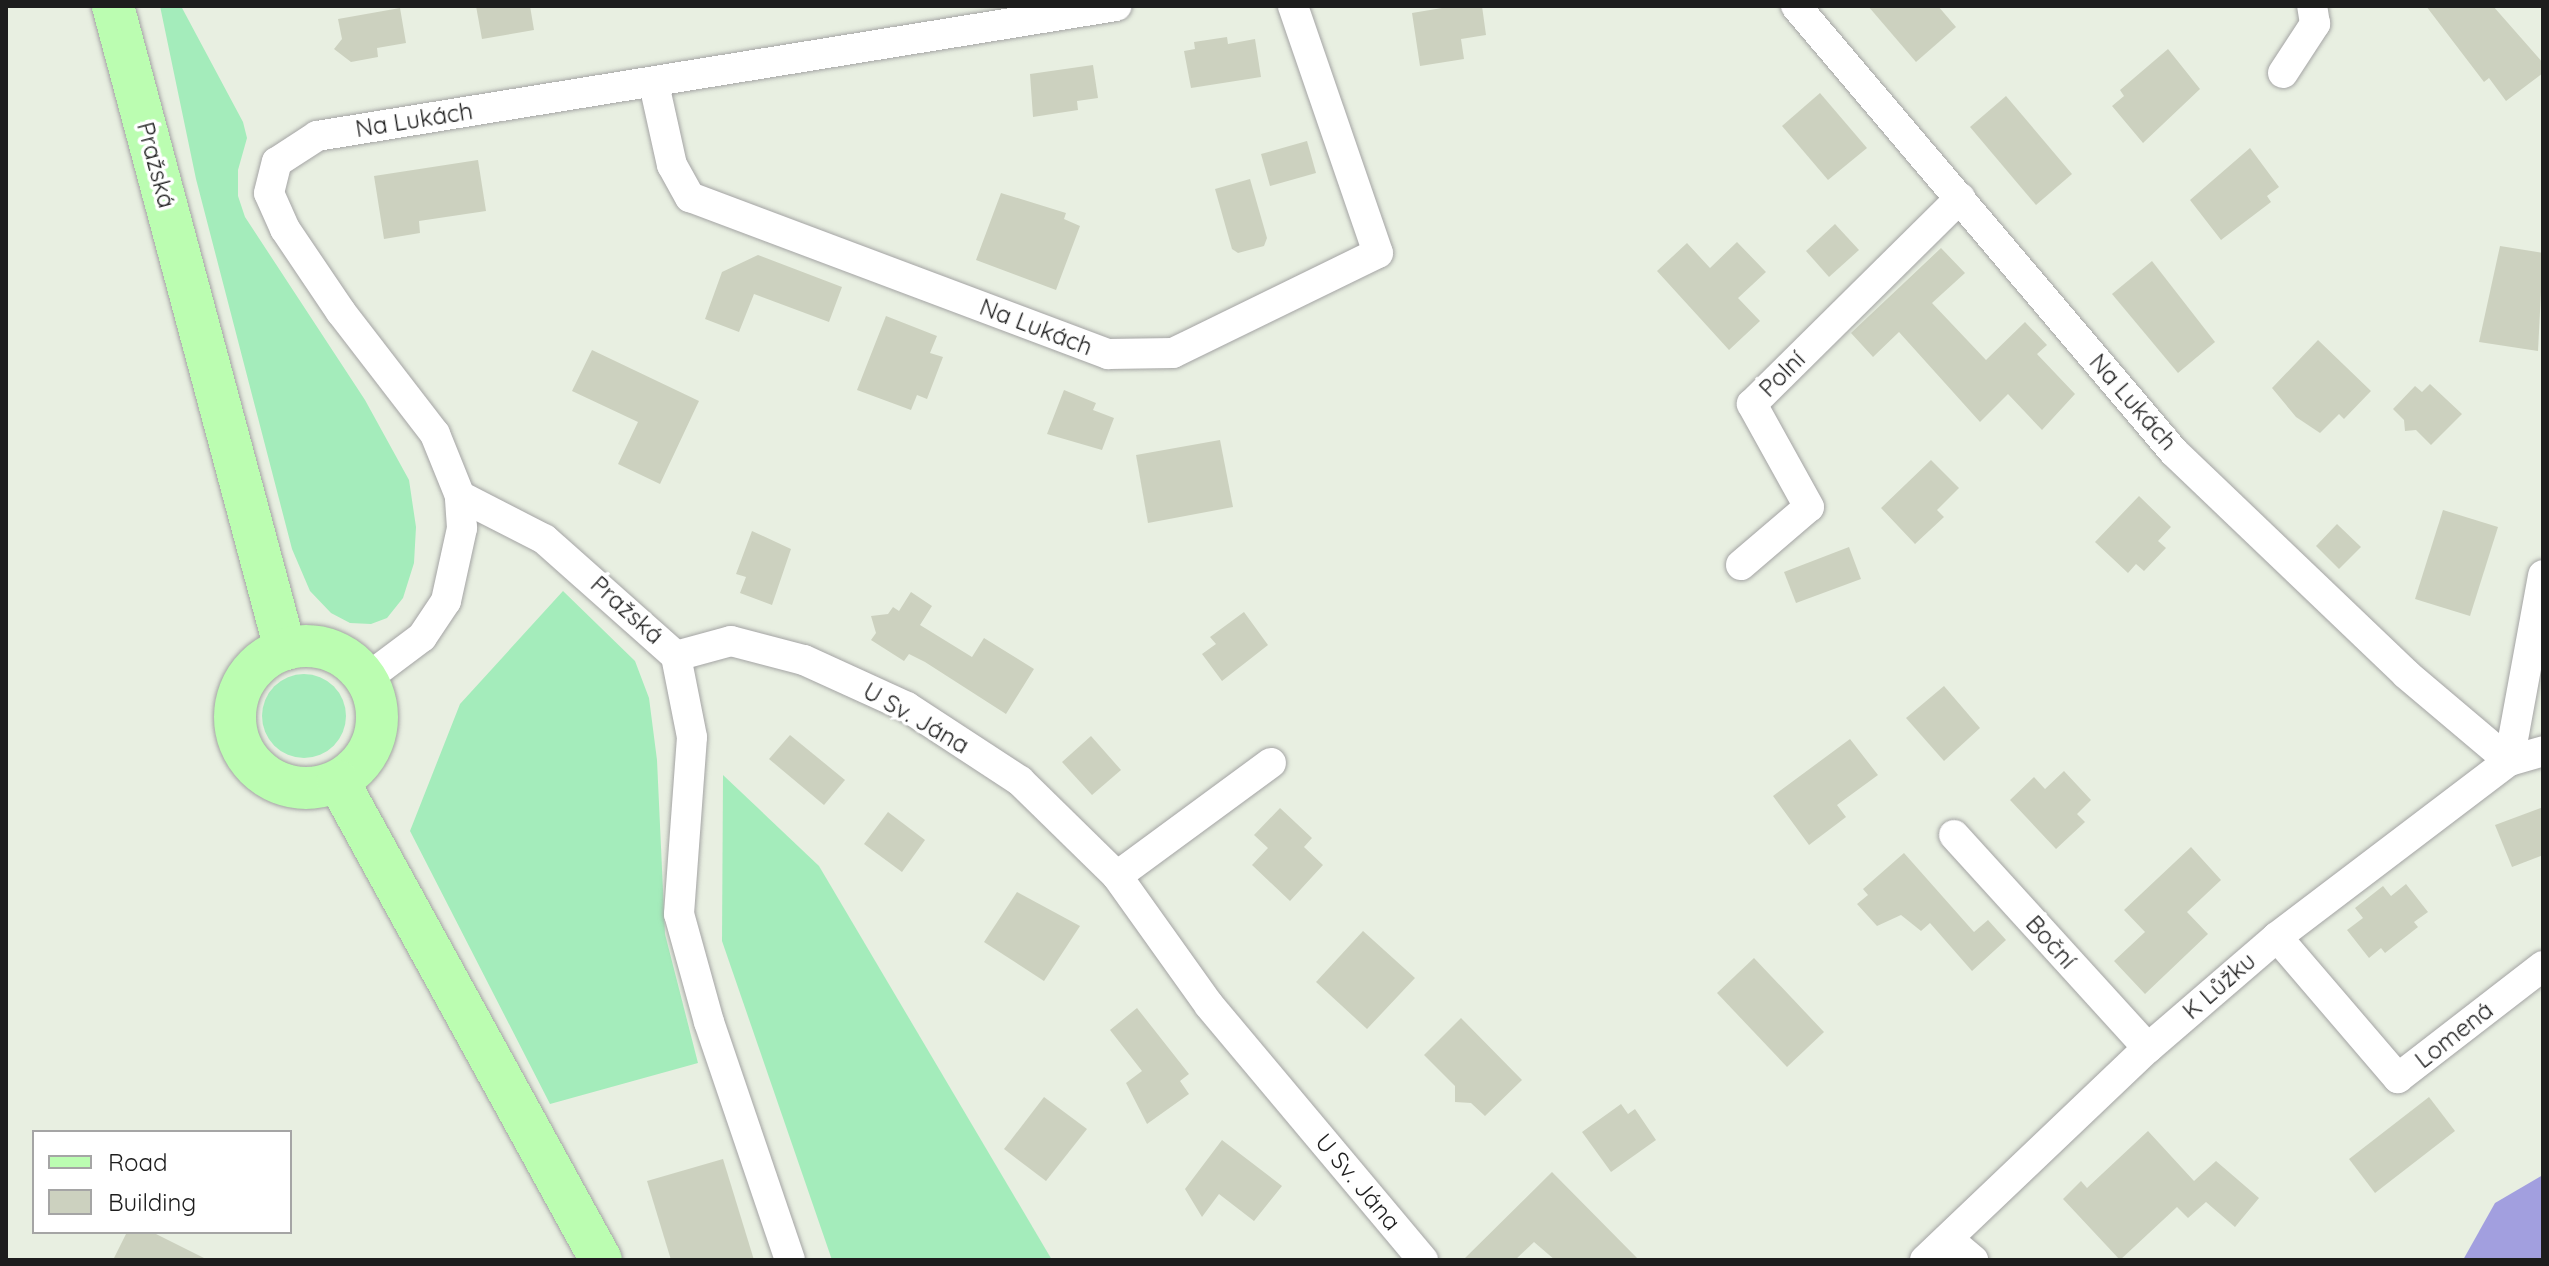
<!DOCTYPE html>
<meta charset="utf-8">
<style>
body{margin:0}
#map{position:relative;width:2549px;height:1266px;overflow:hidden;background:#e8efe1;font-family:Quicksand,sans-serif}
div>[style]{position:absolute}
.grass>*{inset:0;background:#a4ecbb}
.round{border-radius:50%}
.water>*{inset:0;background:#a29fdf}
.building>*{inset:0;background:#ccd1bf}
.roads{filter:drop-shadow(0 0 2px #a4a4a4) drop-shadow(0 0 2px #a4a4a4)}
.minor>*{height:30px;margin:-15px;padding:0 15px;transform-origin:15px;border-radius:15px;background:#fff}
.secondary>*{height:42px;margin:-21px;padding:0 21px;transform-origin:21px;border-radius:21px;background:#bbfdb1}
.secondary>.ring{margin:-21px;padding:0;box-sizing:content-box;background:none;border:42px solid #bbfdb1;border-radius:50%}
span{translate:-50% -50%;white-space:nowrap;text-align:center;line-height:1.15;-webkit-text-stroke:7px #fff;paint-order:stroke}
.street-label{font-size:24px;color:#1d1d1d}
.frame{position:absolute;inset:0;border:8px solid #1d1d1d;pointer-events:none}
.legend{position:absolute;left:32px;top:1130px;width:260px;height:104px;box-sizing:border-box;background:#fff;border:2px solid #a5a5a5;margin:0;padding:10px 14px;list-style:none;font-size:24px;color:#1d1d1d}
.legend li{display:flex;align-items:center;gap:16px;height:40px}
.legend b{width:40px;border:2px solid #a5a5a5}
</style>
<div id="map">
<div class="grass">
<div style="clip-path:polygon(160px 6px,181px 6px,243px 122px,247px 138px,238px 170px,238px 196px,245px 217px,365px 400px,409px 480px,416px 527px,414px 563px,403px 598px,387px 618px,371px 624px,350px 623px,331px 613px,310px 591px,292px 549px,196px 179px)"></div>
<div style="clip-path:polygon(563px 591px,635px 661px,649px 698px,657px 760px,665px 934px,698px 1063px,550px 1104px,410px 831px,460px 704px)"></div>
<div class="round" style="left:262px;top:674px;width:84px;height:84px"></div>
<div style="clip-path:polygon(723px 775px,819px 866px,1052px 1260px,832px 1260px,722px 941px)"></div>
</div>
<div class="water">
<div style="clip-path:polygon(2543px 1175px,2543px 1260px,2463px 1260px,2495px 1203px)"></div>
</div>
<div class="building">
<div style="clip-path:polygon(476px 6px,530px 6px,534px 30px,482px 39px)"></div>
<div style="clip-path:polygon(1454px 6px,1482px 6px,1486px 35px,1461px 39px,1464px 59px,1420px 66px,1412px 13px)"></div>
<div style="clip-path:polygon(1868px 6px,1938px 6px,1956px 27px,1916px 62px)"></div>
<div style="clip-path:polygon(2426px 6px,2493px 6px,2543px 63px,2543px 73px,2506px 101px,2489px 78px,2484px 82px)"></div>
<div style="clip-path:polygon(400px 8px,406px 43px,377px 48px,378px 57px,351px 62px,334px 49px,342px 39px,338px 19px)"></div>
<div style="clip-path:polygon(1227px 37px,1228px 44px,1255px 39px,1261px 77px,1191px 88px,1184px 51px,1195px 49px,1194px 42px)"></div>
<div style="clip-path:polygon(2168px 49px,2200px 89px,2143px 143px,2112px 106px,2124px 96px,2120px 90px)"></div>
<div style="clip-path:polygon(1093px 65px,1098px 98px,1077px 101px,1078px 110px,1033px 117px,1030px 74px)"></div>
<div style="clip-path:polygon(1820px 93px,1867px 148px,1828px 180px,1782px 126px)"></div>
<div style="clip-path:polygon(2006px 96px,2072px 174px,2036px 205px,1970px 127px)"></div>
<div style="clip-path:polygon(1307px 141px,1316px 173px,1270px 186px,1261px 154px)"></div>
<div style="clip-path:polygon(2250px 148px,2279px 187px,2267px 196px,2271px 202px,2221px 240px,2190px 200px)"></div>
<div style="clip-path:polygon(478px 160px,486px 211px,419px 221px,420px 233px,384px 239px,374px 176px)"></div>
<div style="clip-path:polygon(1250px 179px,1267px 238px,1264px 246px,1238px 253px,1232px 249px,1215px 189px)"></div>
<div style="clip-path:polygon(1001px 193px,1066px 213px,1064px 219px,1080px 226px,1056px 290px,976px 260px)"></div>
<div style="clip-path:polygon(1835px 224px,1859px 250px,1829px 277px,1806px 251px)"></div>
<div style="clip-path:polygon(1737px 242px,1766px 272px,1738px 298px,1760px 321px,1729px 350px,1657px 271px,1687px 243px,1710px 268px)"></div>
<div style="clip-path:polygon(2500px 246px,2543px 253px,2538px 351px,2479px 342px)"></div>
<div style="clip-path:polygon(1941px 248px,1965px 273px,1932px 303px,1986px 360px,2025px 322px,2047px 345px,2037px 354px,2075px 394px,2042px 430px,2008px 394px,1980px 422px,1899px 332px,1873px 357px,1851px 333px)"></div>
<div style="clip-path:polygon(758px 255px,842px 287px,829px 322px,754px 294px,739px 332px,705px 319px,722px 272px)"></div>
<div style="clip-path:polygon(2152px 261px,2215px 342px,2178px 373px,2112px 294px)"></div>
<div style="clip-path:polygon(886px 316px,937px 336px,930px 353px,943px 357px,927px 399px,917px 395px,911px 410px,857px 390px)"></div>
<div style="clip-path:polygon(2318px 340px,2371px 391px,2344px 419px,2339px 414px,2320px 433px,2296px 417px,2272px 388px)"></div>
<div style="clip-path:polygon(592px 350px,699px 401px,660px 484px,618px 464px,638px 422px,572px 391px)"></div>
<div style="clip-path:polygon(2430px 384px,2462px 414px,2431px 445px,2416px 430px,2405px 431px,2404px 420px,2393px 409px,2415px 386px,2422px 392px)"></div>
<div style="clip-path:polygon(1064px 390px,1096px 403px,1093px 410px,1114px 418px,1102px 450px,1047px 434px)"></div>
<div style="clip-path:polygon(1220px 440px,1233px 507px,1148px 523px,1136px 455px)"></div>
<div style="clip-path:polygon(1931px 460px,1959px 488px,1937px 510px,1944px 517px,1915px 544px,1881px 508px)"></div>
<div style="clip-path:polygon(2139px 496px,2171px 527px,2158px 541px,2166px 548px,2144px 571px,2136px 564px,2128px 573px,2095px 542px)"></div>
<div style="clip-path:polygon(2443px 510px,2498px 527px,2470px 616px,2415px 599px)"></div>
<div style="clip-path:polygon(2337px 524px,2361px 547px,2339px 569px,2316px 546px)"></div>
<div style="clip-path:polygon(752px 531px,791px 549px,772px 605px,740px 593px,746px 577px,736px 574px)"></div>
<div style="clip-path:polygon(1849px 547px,1861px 579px,1796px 603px,1784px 572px)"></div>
<div style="clip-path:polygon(911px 592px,932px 606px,920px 625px,972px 657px,984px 638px,1034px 669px,1006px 714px,925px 662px,909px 654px,904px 661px,871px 640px,876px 633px,871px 616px,888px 614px,893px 607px,899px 611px)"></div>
<div style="clip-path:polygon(1244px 612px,1268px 645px,1222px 681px,1202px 654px,1216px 644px,1210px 637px)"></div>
<div style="clip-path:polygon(1944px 686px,1980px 728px,1944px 761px,1906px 718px)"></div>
<div style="clip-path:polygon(790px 735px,845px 780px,824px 805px,769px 759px)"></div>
<div style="clip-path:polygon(1091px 736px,1121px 770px,1092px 795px,1062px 762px)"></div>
<div style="clip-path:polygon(1850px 739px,1878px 775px,1837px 805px,1846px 817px,1809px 845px,1773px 796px)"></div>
<div style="clip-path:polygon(2064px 771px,2091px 800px,2077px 814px,2085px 822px,2056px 849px,2010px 800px,2034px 777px,2045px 789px)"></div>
<div style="clip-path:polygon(2543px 807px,2543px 855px,2512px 867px,2495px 825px)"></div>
<div style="clip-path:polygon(1280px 808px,1312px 838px,1304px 847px,1323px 865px,1290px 901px,1252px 865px,1268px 848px,1254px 835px)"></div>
<div style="clip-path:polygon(888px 812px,925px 840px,902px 872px,864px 844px)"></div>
<div style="clip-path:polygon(2191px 847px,2221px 880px,2187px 912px,2208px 934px,2145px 994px,2114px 961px,2145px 932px,2124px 910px)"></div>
<div style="clip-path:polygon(1904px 853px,1974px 932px,1988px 920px,2006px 940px,1972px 971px,1930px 923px,1921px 931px,1901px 915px,1877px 926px,1857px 904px,1868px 895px,1863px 889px)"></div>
<div style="clip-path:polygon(2406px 884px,2428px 912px,2414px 922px,2418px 927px,2385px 953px,2381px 948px,2369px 958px,2347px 930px,2363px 918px,2355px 908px,2383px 886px,2391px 896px)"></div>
<div style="clip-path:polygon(1017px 892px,1080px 926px,1044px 981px,984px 942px)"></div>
<div style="clip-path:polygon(1363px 931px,1415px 978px,1367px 1029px,1316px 982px)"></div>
<div style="clip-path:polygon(1754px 958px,1824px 1032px,1787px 1067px,1717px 993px)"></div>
<div style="clip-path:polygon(1137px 1008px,1189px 1074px,1180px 1081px,1189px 1094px,1147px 1124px,1126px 1083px,1142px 1071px,1110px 1030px)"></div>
<div style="clip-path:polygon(1461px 1018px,1522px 1080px,1485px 1116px,1471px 1103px,1455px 1102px,1455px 1086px,1424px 1055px)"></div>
<div style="clip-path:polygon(1044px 1097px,1087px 1129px,1046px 1181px,1004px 1149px)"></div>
<div style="clip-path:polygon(2429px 1097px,2455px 1131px,2375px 1193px,2349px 1159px)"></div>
<div style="clip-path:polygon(1621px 1104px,1628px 1114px,1635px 1109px,1656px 1140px,1611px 1172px,1582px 1132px)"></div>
<div style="clip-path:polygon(2148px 1131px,2194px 1181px,2216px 1161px,2259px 1198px,2235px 1227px,2206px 1202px,2188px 1218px,2177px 1207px,2120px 1260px,2063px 1199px,2081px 1181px,2087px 1188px)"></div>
<div style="clip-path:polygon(1222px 1140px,1282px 1186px,1254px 1221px,1219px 1194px,1202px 1217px,1185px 1189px)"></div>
<div style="clip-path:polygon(723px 1159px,754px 1260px,671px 1260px,647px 1181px)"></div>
<div style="clip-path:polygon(1552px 1172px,1639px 1260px,1555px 1260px,1534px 1242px,1515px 1260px,1463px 1260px)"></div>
<div style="clip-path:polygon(127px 1232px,152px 1232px,208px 1260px,113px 1260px)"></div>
</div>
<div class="roads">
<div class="minor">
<div style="left:1796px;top:6px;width:585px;rotate:49.72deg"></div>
<div style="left:2174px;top:452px;width:321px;rotate:43.7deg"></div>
<div style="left:2406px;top:674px;width:135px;rotate:40.2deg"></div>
<div style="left:2509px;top:761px;width:189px;rotate:-79.6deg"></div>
<div style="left:2283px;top:73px;width:59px;rotate:-56.9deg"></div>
<div style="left:2315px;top:24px;width:18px;rotate:-99deg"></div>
<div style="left:654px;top:84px;width:83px;rotate:77.5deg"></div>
<div style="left:672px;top:165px;width:37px;rotate:61deg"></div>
<div style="left:690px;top:197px;width:447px;rotate:20.6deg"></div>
<div style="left:1108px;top:354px;width:65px;rotate:-0.9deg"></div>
<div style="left:1173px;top:353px;width:228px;rotate:-26deg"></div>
<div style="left:1378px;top:253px;width:261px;rotate:-109deg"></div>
<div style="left:1741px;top:565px;width:89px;rotate:-40.5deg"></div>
<div style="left:1809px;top:507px;width:118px;rotate:-119deg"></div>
<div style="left:1752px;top:404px;width:293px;rotate:-44.7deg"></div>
<div style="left:676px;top:656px;width:57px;rotate:-15.3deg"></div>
<div style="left:731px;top:641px;width:75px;rotate:14.6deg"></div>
<div style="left:804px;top:660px;width:113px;rotate:24.5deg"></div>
<div style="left:907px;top:707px;width:135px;rotate:33.2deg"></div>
<div style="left:1020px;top:781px;width:136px;rotate:44.4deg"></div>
<div style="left:1117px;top:876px;width:158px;rotate:54.5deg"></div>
<div style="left:1209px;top:1005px;width:333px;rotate:50deg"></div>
<div style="left:366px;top:679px;width:70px;rotate:-36.9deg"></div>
<div style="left:422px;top:637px;width:43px;rotate:-56.3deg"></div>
<div style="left:446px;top:601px;width:75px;rotate:-77.6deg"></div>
<div style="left:462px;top:528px;width:32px;rotate:-94deg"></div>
<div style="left:1954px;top:835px;width:288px;rotate:47.7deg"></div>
<div style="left:1117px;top:876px;width:191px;rotate:-36.3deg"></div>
<div style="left:2277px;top:937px;width:186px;rotate:49.4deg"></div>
<div style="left:2398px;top:1078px;width:183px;rotate:-37.7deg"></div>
<div style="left:1948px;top:1239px;width:33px;rotate:40deg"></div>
<div style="left:790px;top:1260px;width:251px;rotate:-108.8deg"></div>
<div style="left:709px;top:1022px;width:112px;rotate:-105.5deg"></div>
<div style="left:679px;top:914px;width:177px;rotate:-85.8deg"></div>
<div style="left:692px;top:737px;width:83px;rotate:-101.2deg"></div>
<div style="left:676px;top:656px;width:176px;rotate:-138.4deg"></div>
<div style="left:544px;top:539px;width:94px;rotate:-152.9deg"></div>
<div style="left:460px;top:496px;width:67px;rotate:-112deg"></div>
<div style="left:435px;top:434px;width:154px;rotate:-127.6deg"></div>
<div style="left:341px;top:312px;width:100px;rotate:-124deg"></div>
<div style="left:285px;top:229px;width:39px;rotate:-114deg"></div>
<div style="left:269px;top:193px;width:32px;rotate:-76deg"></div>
<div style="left:277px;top:162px;width:48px;rotate:-33deg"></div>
<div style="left:317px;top:136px;width:810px;rotate:-9.24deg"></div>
<div style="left:1925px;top:1260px;width:308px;rotate:-43.6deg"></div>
<div style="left:2148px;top:1048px;width:170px;rotate:-40.7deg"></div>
<div style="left:2277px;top:937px;width:291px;rotate:-37.2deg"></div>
<div style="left:2509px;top:761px;width:35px;rotate:-16deg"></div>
</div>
<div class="secondary">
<div style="left:113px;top:6px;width:666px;rotate:75.02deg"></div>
<div class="ring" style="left:235px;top:646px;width:100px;height:100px"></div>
<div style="left:338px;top:781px;width:546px;rotate:61.23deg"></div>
</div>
</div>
<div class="street-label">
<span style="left:414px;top:120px;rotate:-9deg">Na Lukách</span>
<span style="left:156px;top:165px;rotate:75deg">Pražská</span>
<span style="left:1036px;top:327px;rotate:21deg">Na Lukách</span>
<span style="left:1782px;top:374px;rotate:-45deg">Polní</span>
<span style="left:2133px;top:402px;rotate:49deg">Na Lukách</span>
<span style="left:627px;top:610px;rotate:42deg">Pražská</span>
<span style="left:916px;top:718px;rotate:30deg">U Sv. Jána</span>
<span style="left:2051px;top:942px;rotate:48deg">Boční</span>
<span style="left:2219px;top:986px;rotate:-41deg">K Lůžku</span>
<span style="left:2454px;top:1035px;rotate:-38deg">Lomená</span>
<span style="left:1358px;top:1182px;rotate:50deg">U Sv. Jána</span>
</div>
<div class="frame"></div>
<ul class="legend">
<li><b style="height:10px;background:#bbfdb1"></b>Road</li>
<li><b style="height:22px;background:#ccd1bf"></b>Building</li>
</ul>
</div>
